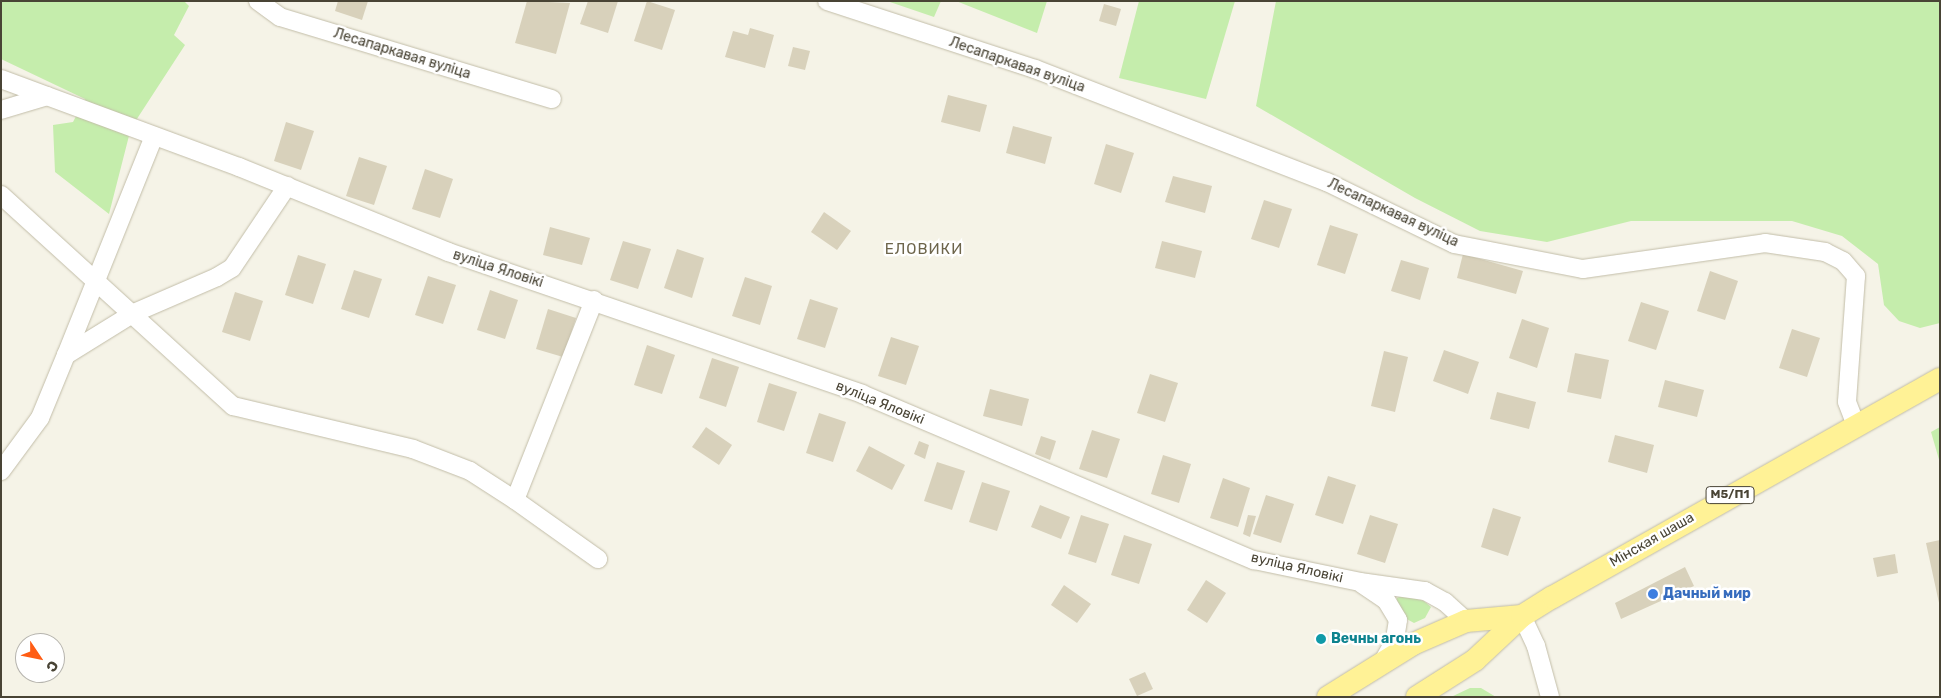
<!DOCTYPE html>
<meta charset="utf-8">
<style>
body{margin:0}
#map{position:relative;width:1941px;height:698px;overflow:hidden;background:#f5f3e7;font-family:Rubik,sans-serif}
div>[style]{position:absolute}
.green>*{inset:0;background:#c5edac}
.building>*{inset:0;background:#d8d1bb}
.roads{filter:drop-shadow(0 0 1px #c2bda8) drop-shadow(0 0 1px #c2bda8)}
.minor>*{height:18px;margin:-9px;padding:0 9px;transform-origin:9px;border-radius:9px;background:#fff}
.major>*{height:22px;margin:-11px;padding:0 11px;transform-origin:11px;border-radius:11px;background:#fff296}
.dots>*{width:14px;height:14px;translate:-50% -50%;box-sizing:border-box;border:2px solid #fff;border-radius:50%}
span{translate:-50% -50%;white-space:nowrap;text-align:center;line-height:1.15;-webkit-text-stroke:5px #fff;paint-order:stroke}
.shield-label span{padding:1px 4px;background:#fff;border:1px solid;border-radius:4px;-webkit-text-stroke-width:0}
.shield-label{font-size:12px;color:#494435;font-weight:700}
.street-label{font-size:14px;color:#494435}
.shop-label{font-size:14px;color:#366cbe;font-weight:700}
.left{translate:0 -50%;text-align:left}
.culture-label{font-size:14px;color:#0d838f;font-weight:700}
.neighbourhood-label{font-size:15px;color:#6d654b;letter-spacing:1px}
.frame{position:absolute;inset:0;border:2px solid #494435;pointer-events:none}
.north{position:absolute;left:15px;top:633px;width:50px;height:50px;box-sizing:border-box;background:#fff;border:1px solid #b6b4ae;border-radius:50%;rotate:124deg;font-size:14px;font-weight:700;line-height:20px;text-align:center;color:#494435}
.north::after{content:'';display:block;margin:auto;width:18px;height:22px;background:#ff5d14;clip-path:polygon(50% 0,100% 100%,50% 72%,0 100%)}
</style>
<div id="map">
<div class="green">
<div style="clip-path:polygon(1px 1px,184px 1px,189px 6px,174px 35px,185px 45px,131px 128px,109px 214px,55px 172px,53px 125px,73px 122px,85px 99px,1px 59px)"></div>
<div style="clip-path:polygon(887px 1px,941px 1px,934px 17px)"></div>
<div style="clip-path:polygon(956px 1px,1047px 1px,1037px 33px)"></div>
<div style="clip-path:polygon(1139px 1px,1235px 1px,1206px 99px,1119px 78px)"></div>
<div style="clip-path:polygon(1276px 1px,1940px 1px,1940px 323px,1920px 328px,1899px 321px,1884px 305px,1878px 264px,1842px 236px,1792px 221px,1631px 221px,1547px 242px,1480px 231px,1415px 198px,1256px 106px)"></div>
<div style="clip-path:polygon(1940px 427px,1940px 463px,1931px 432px)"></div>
<div style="clip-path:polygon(1403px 595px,1424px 601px,1431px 607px,1425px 618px,1414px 623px,1405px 618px,1397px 605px,1397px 598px)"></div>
<div style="clip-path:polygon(1470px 688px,1481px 688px,1496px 697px,1451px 697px)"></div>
</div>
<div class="building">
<div style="clip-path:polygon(338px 1px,368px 1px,362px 20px,335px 11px)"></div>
<div style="clip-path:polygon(527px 1px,570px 3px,556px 54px,515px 43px)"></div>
<div style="clip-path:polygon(588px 1px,618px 1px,608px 33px,580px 24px)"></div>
<div style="clip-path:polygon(647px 1px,675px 10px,662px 50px,634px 41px)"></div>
<div style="clip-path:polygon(1104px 4px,1121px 9px,1116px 26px,1099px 21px)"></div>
<div style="clip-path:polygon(750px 28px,774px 35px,765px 68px,725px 57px,733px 31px,748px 35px)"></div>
<div style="clip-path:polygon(793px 47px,810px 51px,805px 70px,788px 66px)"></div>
<div style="clip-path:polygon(948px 95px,987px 105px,980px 132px,941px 122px)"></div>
<div style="clip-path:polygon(286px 122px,314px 131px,301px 170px,274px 161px)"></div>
<div style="clip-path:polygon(1013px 126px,1052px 137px,1045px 164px,1006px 153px)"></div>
<div style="clip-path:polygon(1106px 144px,1134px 153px,1121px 193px,1094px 184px)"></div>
<div style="clip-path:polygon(359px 157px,387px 166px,374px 205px,346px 196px)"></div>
<div style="clip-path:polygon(425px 169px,453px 179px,440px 218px,412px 209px)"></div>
<div style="clip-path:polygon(1173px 176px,1212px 186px,1205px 213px,1165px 202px)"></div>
<div style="clip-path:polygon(1264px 200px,1292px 209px,1279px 248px,1251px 239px)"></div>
<div style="clip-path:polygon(824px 212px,851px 231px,837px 250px,811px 232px)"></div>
<div style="clip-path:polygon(1330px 225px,1358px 234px,1345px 274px,1317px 265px)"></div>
<div style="clip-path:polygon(550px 227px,590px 238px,582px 265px,543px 255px)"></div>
<div style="clip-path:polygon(623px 241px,651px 249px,638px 289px,610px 280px)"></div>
<div style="clip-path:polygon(1162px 241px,1202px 251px,1195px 278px,1155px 268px)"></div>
<div style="clip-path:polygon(677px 249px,704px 258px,692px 298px,664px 288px)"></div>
<div style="clip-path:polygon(1463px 254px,1523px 271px,1516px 294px,1457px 278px)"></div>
<div style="clip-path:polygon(298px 255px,326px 264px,313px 304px,285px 295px)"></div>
<div style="clip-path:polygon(1401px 260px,1429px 268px,1420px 300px,1391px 291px)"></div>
<div style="clip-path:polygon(354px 270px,382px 279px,369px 318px,341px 309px)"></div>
<div style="clip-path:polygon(1710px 271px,1738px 281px,1725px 320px,1697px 311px)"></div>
<div style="clip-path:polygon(428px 276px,456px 285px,443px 324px,415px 315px)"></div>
<div style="clip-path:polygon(745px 277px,772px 286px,760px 325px,732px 316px)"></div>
<div style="clip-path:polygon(490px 290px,518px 300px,505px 339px,477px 330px)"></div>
<div style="clip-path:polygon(235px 292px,263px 301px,250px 341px,222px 332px)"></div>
<div style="clip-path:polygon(810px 299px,838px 308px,825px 348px,797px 339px)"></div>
<div style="clip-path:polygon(1641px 302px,1669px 311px,1656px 350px,1628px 341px)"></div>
<div style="clip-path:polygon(548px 309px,576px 318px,563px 357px,536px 349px)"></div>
<div style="clip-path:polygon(1522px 319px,1549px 328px,1537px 368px,1509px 358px)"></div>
<div style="clip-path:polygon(1792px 329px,1820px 338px,1807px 377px,1779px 368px)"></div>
<div style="clip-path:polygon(891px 337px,919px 346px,906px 385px,878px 376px)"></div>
<div style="clip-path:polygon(647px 345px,675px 355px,662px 394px,634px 385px)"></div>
<div style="clip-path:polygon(1444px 350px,1479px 362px,1468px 394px,1433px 381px)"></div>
<div style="clip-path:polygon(1384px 351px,1408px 357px,1395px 412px,1371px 406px)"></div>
<div style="clip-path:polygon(1575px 353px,1609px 360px,1601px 399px,1567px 392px)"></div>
<div style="clip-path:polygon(712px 358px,739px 367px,726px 407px,699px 398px)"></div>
<div style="clip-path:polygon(1150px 374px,1178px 383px,1165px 422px,1137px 413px)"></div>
<div style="clip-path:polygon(1665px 380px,1704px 390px,1697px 417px,1658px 407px)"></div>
<div style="clip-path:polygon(769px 383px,797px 392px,784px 431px,757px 422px)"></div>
<div style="clip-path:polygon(990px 389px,1029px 399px,1022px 426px,983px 416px)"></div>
<div style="clip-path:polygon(1497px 392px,1536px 402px,1529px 429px,1490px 419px)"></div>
<div style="clip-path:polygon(819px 413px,846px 422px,833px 462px,806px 453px)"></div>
<div style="clip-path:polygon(706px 427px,732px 445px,719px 465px,692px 447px)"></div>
<div style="clip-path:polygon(1092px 430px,1120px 439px,1107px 478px,1079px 469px)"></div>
<div style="clip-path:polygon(1615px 435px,1654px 445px,1647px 473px,1608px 462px)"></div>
<div style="clip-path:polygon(1041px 436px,1056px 441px,1050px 460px,1035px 454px)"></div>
<div style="clip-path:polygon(919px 441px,929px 445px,925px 459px,914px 454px)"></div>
<div style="clip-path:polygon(869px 446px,905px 465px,892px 490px,856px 471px)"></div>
<div style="clip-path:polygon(1163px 455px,1191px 464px,1179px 503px,1151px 494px)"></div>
<div style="clip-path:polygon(937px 462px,965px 471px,952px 510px,924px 501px)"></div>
<div style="clip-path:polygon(1328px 476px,1356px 485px,1343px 524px,1315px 515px)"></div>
<div style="clip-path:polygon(1223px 478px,1250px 488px,1238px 527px,1210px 518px)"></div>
<div style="clip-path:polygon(982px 482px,1010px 491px,997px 531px,969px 522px)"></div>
<div style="clip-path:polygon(1266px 495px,1294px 504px,1281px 543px,1253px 534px)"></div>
<div style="clip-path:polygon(1040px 505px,1070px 517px,1061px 539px,1031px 527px)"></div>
<div style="clip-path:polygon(1493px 508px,1521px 517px,1508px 556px,1481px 547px)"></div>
<div style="clip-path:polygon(1081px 515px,1109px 524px,1096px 563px,1068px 554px)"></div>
<div style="clip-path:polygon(1248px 515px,1256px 516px,1250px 537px,1243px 534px)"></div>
<div style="clip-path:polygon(1370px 515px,1398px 524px,1385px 563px,1357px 554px)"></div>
<div style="clip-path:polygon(1124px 535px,1152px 544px,1139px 584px,1111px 575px)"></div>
<div style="clip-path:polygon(1940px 540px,1940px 603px,1939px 603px,1926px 543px)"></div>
<div style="clip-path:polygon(1895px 554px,1898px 573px,1877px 577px,1873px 558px)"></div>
<div style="clip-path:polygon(1685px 567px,1694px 586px,1621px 619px,1615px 603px)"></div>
<div style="clip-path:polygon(1206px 580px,1226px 593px,1207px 623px,1187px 610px)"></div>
<div style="clip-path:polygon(1064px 585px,1091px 604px,1077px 623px,1051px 605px)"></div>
<div style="clip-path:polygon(1145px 672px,1153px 689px,1137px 696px,1129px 679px)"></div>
</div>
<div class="roads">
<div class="minor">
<div style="left:258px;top:1px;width:27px;rotate:36deg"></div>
<div style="left:280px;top:17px;width:284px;rotate:16.8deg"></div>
<div style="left:827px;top:1px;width:219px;rotate:18.1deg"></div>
<div style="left:1035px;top:69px;width:313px;rotate:21.2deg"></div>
<div style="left:1327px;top:182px;width:141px;rotate:26deg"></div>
<div style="left:1454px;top:244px;width:131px;rotate:11deg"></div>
<div style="left:1583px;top:269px;width:184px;rotate:-8.1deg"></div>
<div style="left:1765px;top:243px;width:61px;rotate:8.5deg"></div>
<div style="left:1825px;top:252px;width:20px;rotate:27deg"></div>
<div style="left:1843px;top:261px;width:20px;rotate:49deg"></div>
<div style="left:1856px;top:276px;width:126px;rotate:94.1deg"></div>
<div style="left:1847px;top:402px;width:25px;rotate:69deg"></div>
<div style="left:1px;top:79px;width:254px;rotate:20.3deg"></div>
<div style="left:239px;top:167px;width:226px;rotate:22.1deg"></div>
<div style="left:448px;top:252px;width:438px;rotate:18.9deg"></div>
<div style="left:862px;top:394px;width:426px;rotate:23deg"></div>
<div style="left:1254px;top:560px;width:108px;rotate:11.7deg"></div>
<div style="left:1360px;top:582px;width:66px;rotate:7.9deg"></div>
<div style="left:1425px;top:591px;width:23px;rotate:29deg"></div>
<div style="left:1445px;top:602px;width:28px;rotate:42deg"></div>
<div style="left:1px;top:110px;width:48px;rotate:-16.9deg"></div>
<div style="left:1px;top:195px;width:314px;rotate:42.3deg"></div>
<div style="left:233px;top:406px;width:185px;rotate:13.4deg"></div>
<div style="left:413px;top:449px;width:61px;rotate:21.1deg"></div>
<div style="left:470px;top:471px;width:54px;rotate:32.8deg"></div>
<div style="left:515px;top:500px;width:215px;rotate:-68.4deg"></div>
<div style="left:66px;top:355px;width:236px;rotate:-68.1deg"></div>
<div style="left:1px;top:471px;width:66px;rotate:-53.7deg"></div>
<div style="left:40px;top:418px;width:68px;rotate:-67.6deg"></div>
<div style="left:66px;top:355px;width:80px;rotate:-31.7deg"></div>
<div style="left:134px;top:313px;width:90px;rotate:-23.4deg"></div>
<div style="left:217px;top:277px;width:17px;rotate:-31deg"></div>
<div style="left:232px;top:268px;width:99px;rotate:-56.1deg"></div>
<div style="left:515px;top:500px;width:102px;rotate:35.4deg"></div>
<div style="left:1362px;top:584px;width:29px;rotate:34deg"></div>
<div style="left:1386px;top:600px;width:23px;rotate:59deg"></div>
<div style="left:1398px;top:620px;width:20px;rotate:99deg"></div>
<div style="left:1395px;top:640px;width:25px;rotate:119deg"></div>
<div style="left:1522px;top:616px;width:33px;rotate:65deg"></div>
<div style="left:1536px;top:646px;width:53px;rotate:74.6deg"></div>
</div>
<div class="major">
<div style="left:1328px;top:697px;width:100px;rotate:-31.9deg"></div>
<div style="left:1413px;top:644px;width:58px;rotate:-23.5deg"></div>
<div style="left:1466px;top:621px;width:56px;rotate:-5.1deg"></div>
<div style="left:1417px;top:697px;width:69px;rotate:-32.5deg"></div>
<div style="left:1475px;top:660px;width:64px;rotate:-43.1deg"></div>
<div style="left:1522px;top:616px;width:36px;rotate:-32deg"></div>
<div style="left:1553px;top:597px;width:444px;rotate:-29.4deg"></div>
</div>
</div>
<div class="dots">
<div style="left:1653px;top:594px;background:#3f7fe0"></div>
<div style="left:1321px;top:639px;background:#0f9aa8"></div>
</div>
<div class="shield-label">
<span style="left:1730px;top:495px">М5/П1</span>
</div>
<div class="street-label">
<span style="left:402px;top:54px;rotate:17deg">Лесапаркавая вуліца</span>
<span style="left:1017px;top:65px;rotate:19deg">Лесапаркавая вуліца</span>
<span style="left:1393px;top:213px;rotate:25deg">Лесапаркавая вуліца</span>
<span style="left:498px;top:269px;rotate:18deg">вуліца Яловікі</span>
<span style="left:880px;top:403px;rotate:22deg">вуліца Яловікі</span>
<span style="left:1652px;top:540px;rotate:-30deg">Мінская шаша</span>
<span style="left:1297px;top:568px;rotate:13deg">вуліца Яловікі</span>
</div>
<div class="shop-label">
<span class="left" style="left:1663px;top:594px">Дачный мир</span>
</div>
<div class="culture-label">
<span class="left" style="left:1331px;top:639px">Вечны агонь</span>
</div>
<div class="neighbourhood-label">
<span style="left:924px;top:250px">ЕЛОВИКИ</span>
</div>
<div class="frame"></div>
<div class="north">С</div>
</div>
